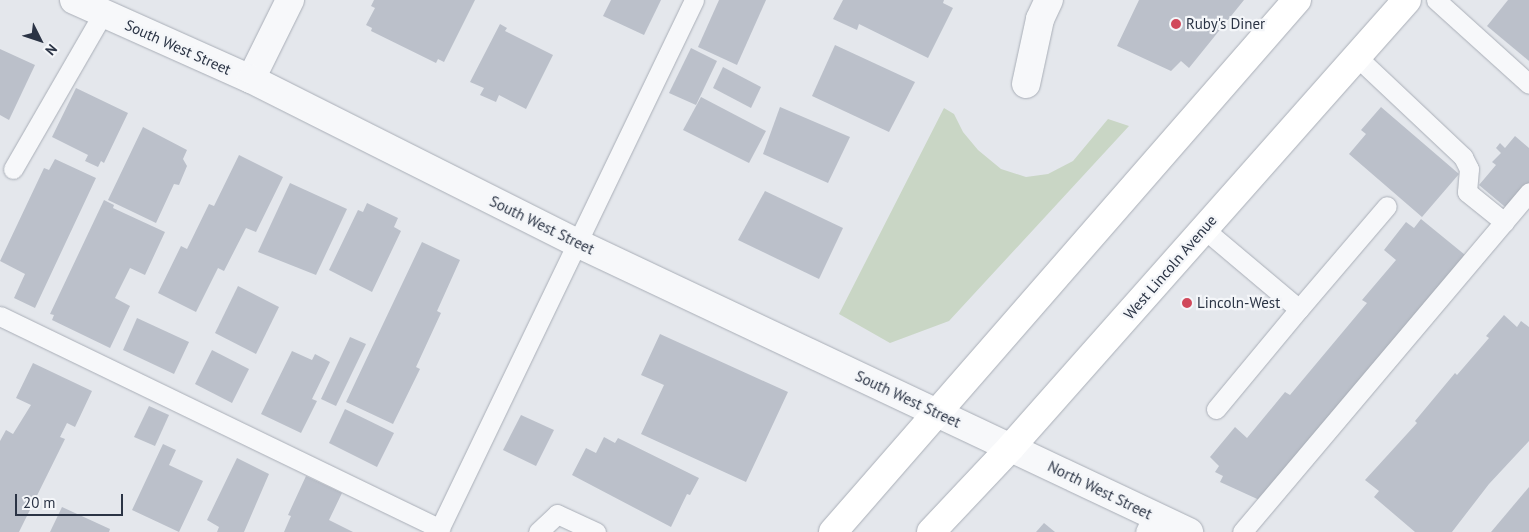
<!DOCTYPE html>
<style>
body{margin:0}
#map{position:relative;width:1529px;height:532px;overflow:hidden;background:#e4e7ec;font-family:"PT Sans",sans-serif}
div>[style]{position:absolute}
.green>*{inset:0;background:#c9d6c5}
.building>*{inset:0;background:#bbc0ca}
.roads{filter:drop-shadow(0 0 1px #a9aeb7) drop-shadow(0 0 1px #a9aeb7)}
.service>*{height:19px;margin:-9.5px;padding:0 9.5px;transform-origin:9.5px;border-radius:9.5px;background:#f7f8fa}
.minor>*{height:28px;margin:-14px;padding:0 14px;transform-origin:14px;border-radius:14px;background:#f7f8fa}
.tertiary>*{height:28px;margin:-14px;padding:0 14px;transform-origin:14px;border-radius:14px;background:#f7f8fa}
.primary>*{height:28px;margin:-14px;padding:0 14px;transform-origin:14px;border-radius:14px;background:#fff}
.dots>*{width:14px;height:14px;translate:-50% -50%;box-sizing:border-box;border:2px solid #f4f6f9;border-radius:50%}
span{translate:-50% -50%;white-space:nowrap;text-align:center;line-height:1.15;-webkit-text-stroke:4.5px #f4f6f9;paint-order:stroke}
.poi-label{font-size:15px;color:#2b3445}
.left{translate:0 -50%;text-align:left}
.street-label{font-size:15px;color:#2b3445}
.north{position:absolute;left:15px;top:15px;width:50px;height:50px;-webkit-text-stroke:4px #f4f6f9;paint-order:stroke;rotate:131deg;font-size:14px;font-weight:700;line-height:20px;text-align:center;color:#2b3445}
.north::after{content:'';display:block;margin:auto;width:18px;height:22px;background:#2b3445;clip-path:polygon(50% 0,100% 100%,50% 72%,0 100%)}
.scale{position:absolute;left:15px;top:494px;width:108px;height:22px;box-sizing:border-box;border:2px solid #2b3445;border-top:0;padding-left:6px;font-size:15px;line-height:18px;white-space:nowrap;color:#2b3445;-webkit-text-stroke:4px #f4f6f9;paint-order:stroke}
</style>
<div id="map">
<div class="green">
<div style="clip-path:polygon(944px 108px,954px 114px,963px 132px,978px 150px,1001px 169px,1026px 177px,1048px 174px,1073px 161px,1108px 119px,1129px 126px,949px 321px,890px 343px,839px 314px)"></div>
</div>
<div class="building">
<div style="clip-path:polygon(374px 0,475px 0,444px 62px,438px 59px,436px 63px,371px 31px,372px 28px,366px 25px,375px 8px,371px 6px)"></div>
<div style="clip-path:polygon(611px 0,661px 0,644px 35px,603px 16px)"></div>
<div style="clip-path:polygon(719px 0,766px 0,737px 65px,698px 47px)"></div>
<div style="clip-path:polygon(843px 0,944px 0,943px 3px,953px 8px,928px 58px,859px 24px,857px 30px,833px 19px)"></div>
<div style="clip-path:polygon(1139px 0,1244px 0,1189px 68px,1181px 61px,1171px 71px,1117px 46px)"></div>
<div style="clip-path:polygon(1508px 0,1529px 0,1529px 61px,1487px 26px)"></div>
<div style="clip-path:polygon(500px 24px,507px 28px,505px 31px,553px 55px,526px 109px,499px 95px,496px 102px,480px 95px,484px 88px,470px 82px)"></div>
<div style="clip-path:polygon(835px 45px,915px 82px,889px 132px,812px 96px)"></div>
<div style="clip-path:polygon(691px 48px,717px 61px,696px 105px,669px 93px)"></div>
<div style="clip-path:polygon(0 49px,35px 65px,9px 120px,0 115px)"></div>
<div style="clip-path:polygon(723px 67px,761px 87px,751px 108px,713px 88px)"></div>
<div style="clip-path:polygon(76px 88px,128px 113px,104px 163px,101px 161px,98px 167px,85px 161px,88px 155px,52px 137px)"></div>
<div style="clip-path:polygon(701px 97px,766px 131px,749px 163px,683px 130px)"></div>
<div style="clip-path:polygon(780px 107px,850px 137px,828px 183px,763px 154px)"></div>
<div style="clip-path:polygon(1381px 107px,1459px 174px,1422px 217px,1349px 154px,1366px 134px,1361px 130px)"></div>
<div style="clip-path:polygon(143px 127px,187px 150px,183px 159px,187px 166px,179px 185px,174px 184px,156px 223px,108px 200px)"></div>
<div style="clip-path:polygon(1515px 136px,1529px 148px,1529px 189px,1510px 211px,1479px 185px,1496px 165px,1492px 162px,1501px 153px,1496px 148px,1500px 143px,1505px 148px)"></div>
<div style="clip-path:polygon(239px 155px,283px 177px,256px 232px,246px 228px,224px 271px,218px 268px,196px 312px,158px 293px,181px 246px,187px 249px,209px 204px,214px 206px)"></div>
<div style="clip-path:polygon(55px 159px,96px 178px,35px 308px,14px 298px,25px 274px,0 261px,44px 168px,49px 170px)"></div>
<div style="clip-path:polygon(290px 183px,347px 209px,316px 275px,258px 252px)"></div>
<div style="clip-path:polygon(765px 191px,843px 228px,819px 279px,738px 240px)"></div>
<div style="clip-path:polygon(104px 200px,114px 205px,113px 208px,165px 232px,145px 275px,130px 268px,115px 298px,130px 306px,110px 348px,52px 320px,54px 315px,50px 314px)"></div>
<div style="clip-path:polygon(367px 203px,398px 218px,394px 227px,401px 231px,372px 292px,329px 270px,358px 210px,363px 212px)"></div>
<div style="clip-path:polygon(1421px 219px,1470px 259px,1266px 503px,1220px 482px,1223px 476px,1215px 472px,1219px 466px,1210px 457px,1235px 427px,1247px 438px,1285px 392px,1290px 395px,1367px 303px,1362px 300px,1396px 260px,1384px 250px,1406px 222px,1414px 228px)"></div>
<div style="clip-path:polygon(422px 242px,460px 260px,437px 311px,441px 313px,416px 367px,420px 369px,393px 424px,346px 402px)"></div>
<div style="clip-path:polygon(238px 286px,279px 307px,256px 354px,215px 333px)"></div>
<div style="clip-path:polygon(1504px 315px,1517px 327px,1521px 321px,1529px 327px,1529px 441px,1489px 484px,1452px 532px,1415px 532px,1374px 497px,1379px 491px,1365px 480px,1417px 423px,1415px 421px,1455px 373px,1457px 375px,1489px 338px,1486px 336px)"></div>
<div style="clip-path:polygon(137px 318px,189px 342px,174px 374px,123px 350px)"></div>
<div style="clip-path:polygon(660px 334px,788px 392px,746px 482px,641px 434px,664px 385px,641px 375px)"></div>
<div style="clip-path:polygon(350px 337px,366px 344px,336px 406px,321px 399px)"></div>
<div style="clip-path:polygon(212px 350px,249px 369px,232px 403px,195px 384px)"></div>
<div style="clip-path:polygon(292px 351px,312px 360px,315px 354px,330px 362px,312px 399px,317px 401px,301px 433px,261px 414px)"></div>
<div style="clip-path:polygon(33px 363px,92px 391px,75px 427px,67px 423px,60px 437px,65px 439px,19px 532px,0 532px,0 441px,6px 430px,13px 434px,31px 405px,16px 398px)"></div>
<div style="clip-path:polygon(149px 406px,169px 415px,155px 446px,134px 437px)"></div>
<div style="clip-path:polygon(345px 409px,394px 433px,377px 467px,329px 443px)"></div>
<div style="clip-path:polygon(521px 415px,554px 430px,536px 466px,503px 450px)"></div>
<div style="clip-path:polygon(604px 437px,615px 443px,618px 438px,699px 478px,690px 495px,687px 494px,671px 527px,572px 475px,586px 448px,596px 453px)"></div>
<div style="clip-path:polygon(163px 444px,176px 450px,169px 465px,203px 481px,179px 532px,132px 510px)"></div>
<div style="clip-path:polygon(237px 458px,269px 474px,244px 532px,217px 532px,219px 527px,207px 520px)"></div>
<div style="clip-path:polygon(306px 476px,342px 493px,329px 520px,353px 532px,284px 532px,291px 516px,288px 515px)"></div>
<div style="clip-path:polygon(1529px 487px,1529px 532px,1491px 532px)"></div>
<div style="clip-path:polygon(62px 507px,110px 529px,109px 532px,50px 532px)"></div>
<div style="clip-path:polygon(1044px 523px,1055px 532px,1036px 532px)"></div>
</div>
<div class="roads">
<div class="service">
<div style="left:1436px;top:0;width:125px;rotate:42.1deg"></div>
<div style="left:1357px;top:57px;width:146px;rotate:43.3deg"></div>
<div style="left:1463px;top:157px;width:13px;rotate:63deg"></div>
<div style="left:1469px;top:169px;width:23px;rotate:95deg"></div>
<div style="left:1467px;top:192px;width:48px;rotate:39deg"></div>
<div style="left:13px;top:169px;width:180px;rotate:-60deg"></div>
<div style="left:1204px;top:229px;width:124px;rotate:40.1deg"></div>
<div style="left:1299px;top:309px;width:130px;rotate:129.7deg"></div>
<div style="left:1299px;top:309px;width:135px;rotate:-49.5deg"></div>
<div style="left:0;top:316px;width:489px;rotate:25.8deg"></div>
<div style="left:438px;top:532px;width:590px;rotate:-64.3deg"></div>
<div style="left:538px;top:532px;width:26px;rotate:-43deg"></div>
<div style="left:557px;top:514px;width:43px;rotate:24.8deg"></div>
<div style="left:1145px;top:532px;width:19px;rotate:-65deg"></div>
<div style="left:1242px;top:532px;width:445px;rotate:-49.8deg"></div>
</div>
<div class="minor">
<div style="left:251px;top:79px;width:88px;rotate:-63.7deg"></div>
<div style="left:1026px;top:84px;width:66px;rotate:-77.8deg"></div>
<div style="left:1040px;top:19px;width:21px;rotate:-65deg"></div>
</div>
<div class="tertiary">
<div style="left:74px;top:0;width:194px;rotate:24.1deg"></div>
<div style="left:251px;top:79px;width:365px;rotate:26.7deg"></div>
<div style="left:577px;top:243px;width:677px;rotate:25.28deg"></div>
</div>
<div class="primary">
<div style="left:833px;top:532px;width:706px;rotate:-48.91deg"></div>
<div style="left:931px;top:532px;width:117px;rotate:-46.7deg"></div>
<div style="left:1011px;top:447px;width:597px;rotate:-48.46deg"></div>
</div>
</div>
<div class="dots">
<div style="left:1176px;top:24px;background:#d1495b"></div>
<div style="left:1187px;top:303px;background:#d1495b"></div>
</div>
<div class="poi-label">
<span class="left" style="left:1186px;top:24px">Ruby's Diner</span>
<span class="left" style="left:1197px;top:303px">Lincoln-West</span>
</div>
<div class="street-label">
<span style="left:178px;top:47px;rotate:24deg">South West Street</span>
<span style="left:542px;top:225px;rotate:26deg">South West Street</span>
<span style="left:1170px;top:267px;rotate:-49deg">West Lincoln Avenue</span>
<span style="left:908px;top:399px;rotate:25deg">South West Street</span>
<span style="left:1100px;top:490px;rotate:26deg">North West Street</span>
</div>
<div class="north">N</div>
<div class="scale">20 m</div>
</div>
